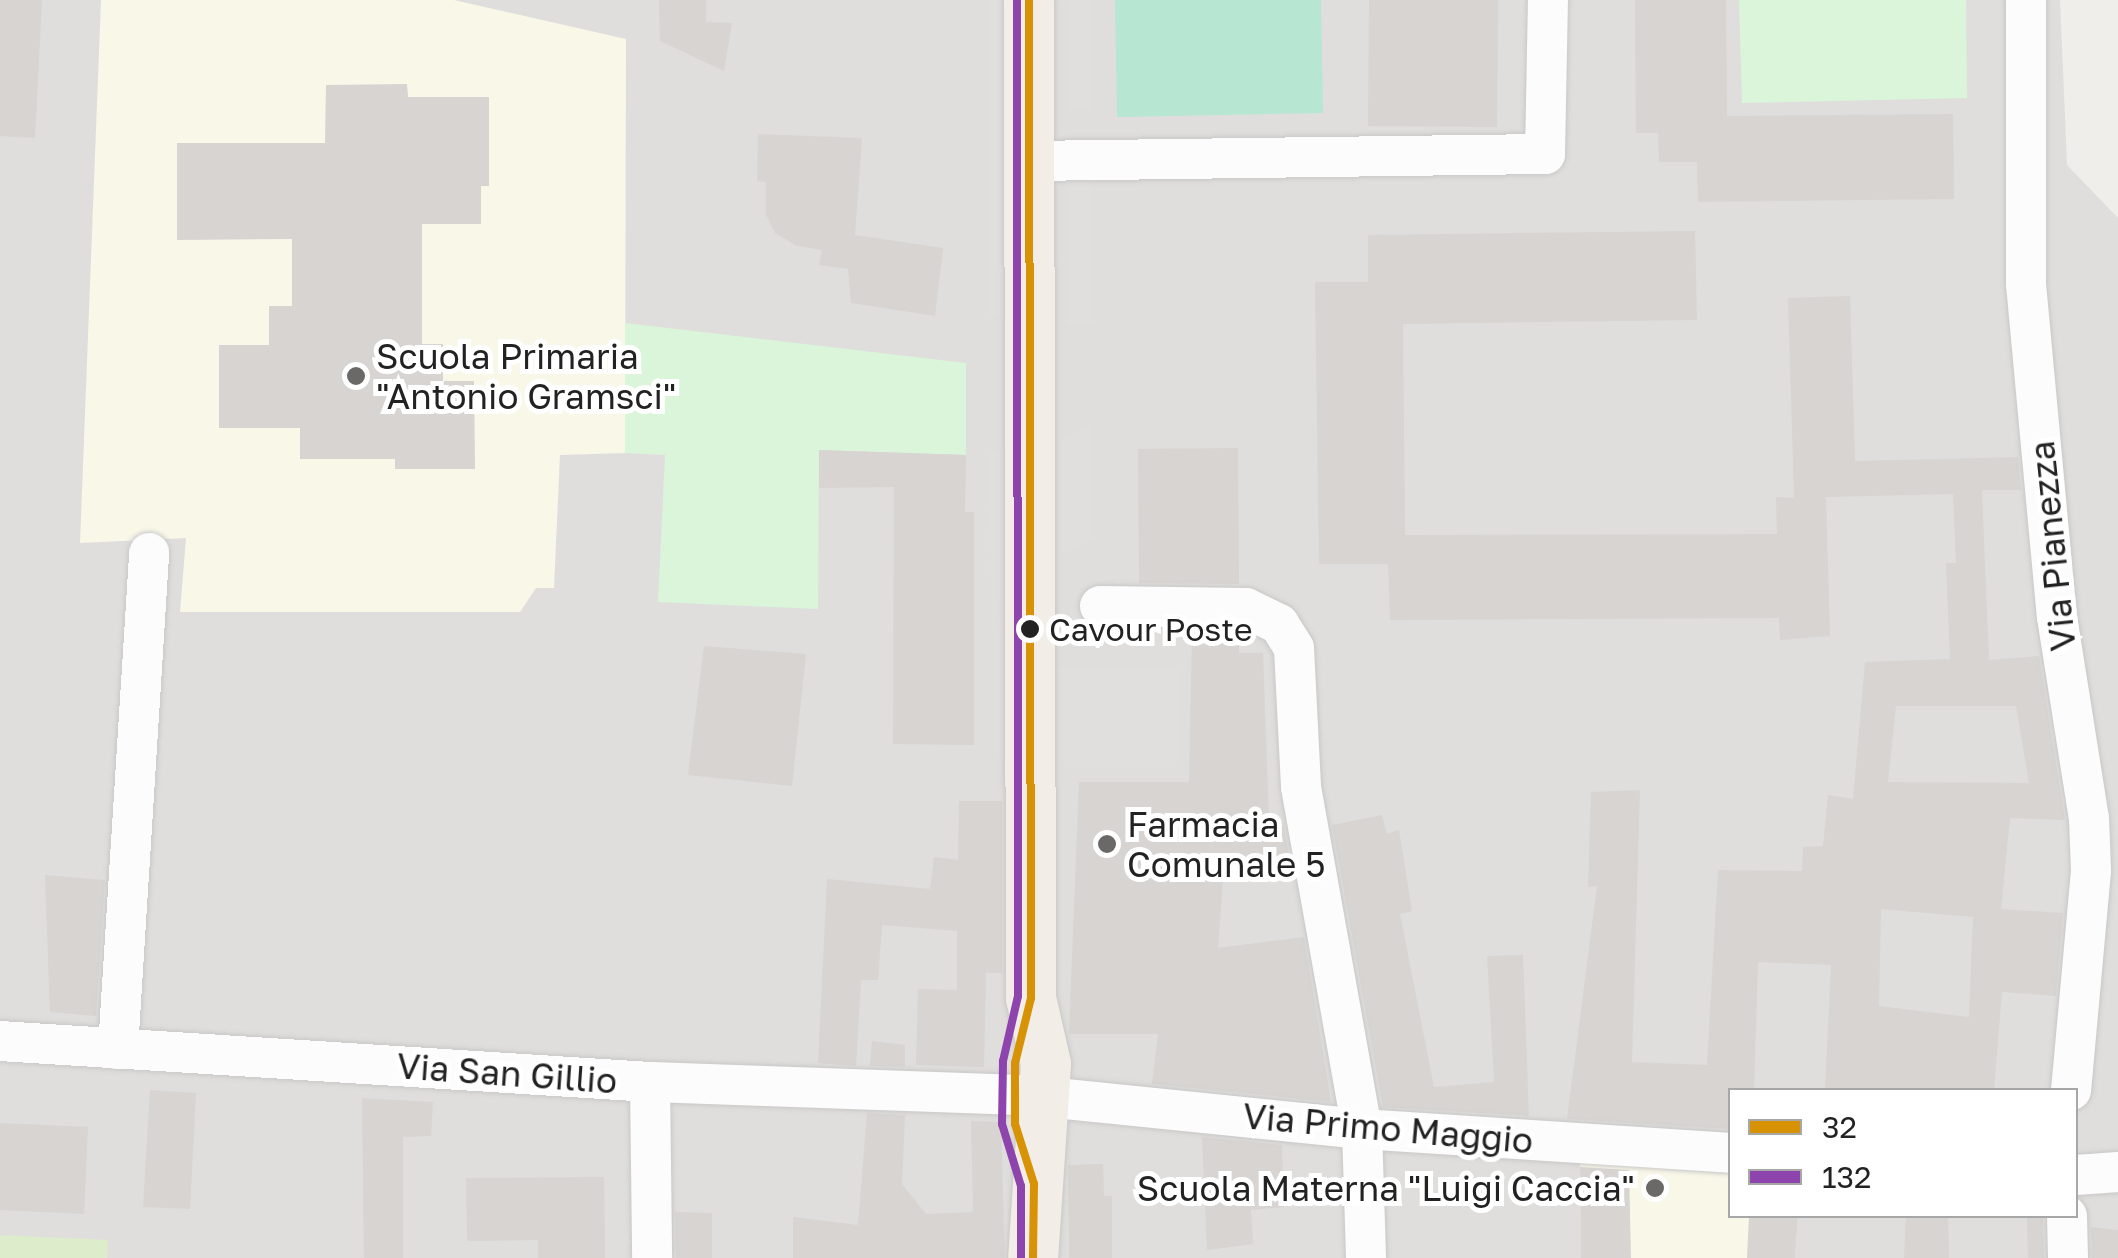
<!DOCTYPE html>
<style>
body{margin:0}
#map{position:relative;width:2118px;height:1258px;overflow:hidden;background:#f0eeeb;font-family:"Golos Text",sans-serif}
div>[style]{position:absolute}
.residential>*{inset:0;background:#dfdedc}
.education>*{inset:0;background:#f8f7e8}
.grass>*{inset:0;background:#ddeccb}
.park>*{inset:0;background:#daf5da}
.pitch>*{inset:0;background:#b7e6d2}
.parking>*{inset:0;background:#e0dfde}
.building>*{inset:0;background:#d7d4d2}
.roads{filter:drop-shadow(0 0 2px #c9c8c7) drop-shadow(0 0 2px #c9c8c7)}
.minor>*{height:40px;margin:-20px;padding:0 20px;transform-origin:20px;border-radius:20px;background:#fdfcfc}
.major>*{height:50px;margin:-25px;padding:0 25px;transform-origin:25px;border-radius:25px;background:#f3ede7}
.bus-1>*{height:8px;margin:-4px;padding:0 4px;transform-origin:4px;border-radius:4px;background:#d79205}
.bus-2>*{height:8px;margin:-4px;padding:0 4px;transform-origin:4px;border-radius:4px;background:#8e44ad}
.dots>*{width:28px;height:28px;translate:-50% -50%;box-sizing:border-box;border:5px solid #fff;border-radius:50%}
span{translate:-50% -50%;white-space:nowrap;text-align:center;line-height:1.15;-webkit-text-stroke:10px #fff;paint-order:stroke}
.bus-label{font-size:32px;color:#222}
.left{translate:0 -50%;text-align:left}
.poi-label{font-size:35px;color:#222}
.right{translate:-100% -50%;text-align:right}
.street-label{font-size:35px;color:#222}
.legend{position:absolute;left:1728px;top:1088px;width:350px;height:130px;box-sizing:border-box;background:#fff;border:2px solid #a7a7a7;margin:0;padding:12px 18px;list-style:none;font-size:30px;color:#222}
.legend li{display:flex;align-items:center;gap:20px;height:50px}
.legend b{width:50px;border:2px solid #a7a7a7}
</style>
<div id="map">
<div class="residential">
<div style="clip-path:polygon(evenodd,0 0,2060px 0,2067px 165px,2118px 218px,2118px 1258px,0 1258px,0 0,1730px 1090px,2076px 1090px,2076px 1216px,1730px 1216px,1730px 1090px)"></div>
</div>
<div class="education">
<div style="clip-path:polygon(101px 0,454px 0,626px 39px,625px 453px,560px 455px,554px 588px,536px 588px,520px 612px,180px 612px,186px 538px,80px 543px)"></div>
<div style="clip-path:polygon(1580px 1156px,1730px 1161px,1730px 1216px,1798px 1216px,1795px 1258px,1581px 1258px)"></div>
</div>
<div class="grass">
<div style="clip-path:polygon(0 1235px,108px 1240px,107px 1258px,0 1258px)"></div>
</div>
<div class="park">
<div style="clip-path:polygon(1739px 0,1966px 0,1967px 98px,1742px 103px)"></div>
<div style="clip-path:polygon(625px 323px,966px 363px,966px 455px,819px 450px,818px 609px,658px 602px,665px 455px,625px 453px)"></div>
</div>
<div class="pitch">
<div style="clip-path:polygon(1115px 0,1321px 0,1323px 113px,1117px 117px)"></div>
</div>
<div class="parking">
<div style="clip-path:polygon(986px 0,1011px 0,1015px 314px,987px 314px)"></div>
<div style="clip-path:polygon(1067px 0,1093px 0,1092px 109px,1066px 110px)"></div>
<div style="clip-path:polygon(1092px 176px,1094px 325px,1067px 325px,1066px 177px)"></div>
<div style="clip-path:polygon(1093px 424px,1094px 538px,1061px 555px,1061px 440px)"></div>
<div style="clip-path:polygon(1010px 452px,1016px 754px,995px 754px,989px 453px)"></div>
<div style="clip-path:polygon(1053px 668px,1182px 670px,1181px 761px,1053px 761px)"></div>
</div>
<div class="building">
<div style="clip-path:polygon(0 0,42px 0,35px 138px,0 136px)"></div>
<div style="clip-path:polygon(659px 0,706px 0,706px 22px,732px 23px,724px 71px,660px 41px)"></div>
<div style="clip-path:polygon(1369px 0,1498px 0,1497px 127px,1368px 126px)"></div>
<div style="clip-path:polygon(1635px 0,1726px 0,1727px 116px,1953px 114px,1954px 199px,1698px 202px,1697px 162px,1659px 162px,1658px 133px,1636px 133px)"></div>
<div style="clip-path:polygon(407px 84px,408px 97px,489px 97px,489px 186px,481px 186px,481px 224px,422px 224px,422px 344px,443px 344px,443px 381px,474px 381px,475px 469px,395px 469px,395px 459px,300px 459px,300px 428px,219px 428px,219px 345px,269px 345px,269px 306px,292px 306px,292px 239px,177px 240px,177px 143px,325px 143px,326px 85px)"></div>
<div style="clip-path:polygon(758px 134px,862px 138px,855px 235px,943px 248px,935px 316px,851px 303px,848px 269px,819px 265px,822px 250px,797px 246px,775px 233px,766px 215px,766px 182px,757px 181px)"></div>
<div style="clip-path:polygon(evenodd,1695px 231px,1697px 320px,1403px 324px,1405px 535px,1777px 534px,1776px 497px,1794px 498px,1788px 298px,1850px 296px,1855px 461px,2018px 457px,2021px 490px,1982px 490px,1989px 660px,2039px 656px,2065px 820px,2010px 818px,2001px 909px,2063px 913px,2056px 996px,2002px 992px,1994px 1090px,1825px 1090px,1831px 965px,1758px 962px,1754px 1090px,1730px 1090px,1730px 1129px,1567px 1119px,1597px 886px,1588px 887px,1591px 792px,1640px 790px,1632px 1062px,1707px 1065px,1718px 870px,1802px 871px,1803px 847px,1823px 846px,1828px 795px,1853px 799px,1865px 662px,1950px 659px,1946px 563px,1956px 563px,1953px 494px,1826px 497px,1830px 636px,1780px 640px,1779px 618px,1390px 620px,1388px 564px,1319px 564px,1315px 282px,1368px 282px,1368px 235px,1695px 231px,1896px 706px,2016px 706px,2029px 783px,1888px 782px,1896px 706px,1695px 231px,1881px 909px,1973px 917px,1969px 1017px,1879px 1006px,1881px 909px)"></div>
<div style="clip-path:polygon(1238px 448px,1239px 584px,1139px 583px,1138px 449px)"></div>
<div style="clip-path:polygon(819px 450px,966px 455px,965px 512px,974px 512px,974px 745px,893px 744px,894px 487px,819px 488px)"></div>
<div style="clip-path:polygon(1192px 631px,1239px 632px,1239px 653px,1263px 653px,1269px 822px,1283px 822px,1291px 868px,1224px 866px,1218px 948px,1304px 937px,1331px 1102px,1152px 1084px,1158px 1034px,1069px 1034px,1079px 782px,1189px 782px)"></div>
<div style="clip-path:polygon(704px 646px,806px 654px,792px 786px,688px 775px)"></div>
<div style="clip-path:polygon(959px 801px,1002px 801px,1002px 973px,986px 973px,984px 1067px,916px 1065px,918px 989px,957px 990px,957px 931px,882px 925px,878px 980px,861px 980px,856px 1066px,818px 1063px,827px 879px,930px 889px,934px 857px,958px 860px)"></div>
<div style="clip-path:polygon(1382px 815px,1387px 834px,1399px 830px,1412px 911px,1400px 914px,1434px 1087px,1494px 1082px,1487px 956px,1523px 955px,1529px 1116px,1383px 1107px,1332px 825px)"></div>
<div style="clip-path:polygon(45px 875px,105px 880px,96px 1016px,50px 1012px)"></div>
<div style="clip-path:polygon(872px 1041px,905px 1045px,905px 1067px,870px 1066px)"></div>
<div style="clip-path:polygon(150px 1090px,196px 1093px,190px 1209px,143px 1207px)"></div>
<div style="clip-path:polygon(362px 1098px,433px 1102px,431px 1136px,403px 1137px,403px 1258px,364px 1258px)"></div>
<div style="clip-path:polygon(867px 1113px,905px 1115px,902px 1184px,926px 1214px,973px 1212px,971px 1121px,1001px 1122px,1005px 1258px,793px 1258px,793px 1217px,858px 1225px)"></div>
<div style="clip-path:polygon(0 1123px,88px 1127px,84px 1214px,0 1210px)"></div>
<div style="clip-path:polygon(1202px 1137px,1282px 1145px,1284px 1207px,1251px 1210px,1253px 1244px,1207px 1250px)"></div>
<div style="clip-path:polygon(1103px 1164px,1104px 1196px,1112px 1196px,1112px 1258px,1069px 1258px,1068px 1165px)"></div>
<div style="clip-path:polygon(1580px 1167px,1629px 1170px,1631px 1258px,1581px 1258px)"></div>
<div style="clip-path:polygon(604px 1177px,605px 1258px,538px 1258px,538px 1240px,467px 1241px,466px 1178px)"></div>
<div style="clip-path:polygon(675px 1212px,712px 1213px,712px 1258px,676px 1258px)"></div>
<div style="clip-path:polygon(1749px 1216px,1798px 1216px,1795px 1258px,1747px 1258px)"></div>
<div style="clip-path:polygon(1906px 1216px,1948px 1216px,1949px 1258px,1904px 1258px)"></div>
<div style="clip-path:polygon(2027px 1216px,2043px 1216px,2044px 1258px,2028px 1258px)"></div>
<div style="clip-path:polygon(2091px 1227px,2118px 1230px,2118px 1258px,2092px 1258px)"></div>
</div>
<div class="roads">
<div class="minor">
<div style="left:2026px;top:0;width:284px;rotate:90deg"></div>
<div style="left:2026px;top:284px;width:334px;rotate:84.7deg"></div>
<div style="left:2057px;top:617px;width:204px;rotate:81deg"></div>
<div style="left:2089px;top:818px;width:53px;rotate:87.8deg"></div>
<div style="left:2091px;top:871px;width:220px;rotate:95.2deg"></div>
<div style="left:1029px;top:161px;width:516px;rotate:-0.78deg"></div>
<div style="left:1545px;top:154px;width:154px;rotate:-88.9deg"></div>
<div style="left:1100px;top:606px;width:146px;rotate:0.8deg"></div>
<div style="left:1246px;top:608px;width:37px;rotate:26deg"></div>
<div style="left:1279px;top:624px;width:28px;rotate:58deg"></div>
<div style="left:1294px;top:648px;width:139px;rotate:87.1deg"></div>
<div style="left:1301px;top:787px;width:347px;rotate:79.9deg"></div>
<div style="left:1362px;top:1129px;width:129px;rotate:88.2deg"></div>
<div style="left:0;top:1041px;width:651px;rotate:3.61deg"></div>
<div style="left:650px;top:1082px;width:365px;rotate:2deg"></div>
<div style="left:118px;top:1049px;width:497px;rotate:-86.4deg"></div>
<div style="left:650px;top:1082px;width:176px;rotate:89.3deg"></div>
<div style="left:1046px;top:1097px;width:318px;rotate:5.8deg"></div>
<div style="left:1362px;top:1129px;width:369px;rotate:3.7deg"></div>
<div style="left:2076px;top:1175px;width:42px;rotate:-4.1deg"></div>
<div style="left:2067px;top:1216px;width:42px;rotate:88.6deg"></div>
</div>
<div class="major">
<div style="left:1029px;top:0;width:998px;rotate:89.89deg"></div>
<div style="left:1031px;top:998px;width:68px;rotate:77.2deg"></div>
<div style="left:1046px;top:1064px;width:194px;rotate:93.8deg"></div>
</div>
</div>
<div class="bus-1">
<div style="left:1029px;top:0;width:998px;rotate:89.89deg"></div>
<div style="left:1031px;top:998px;width:67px;rotate:103.8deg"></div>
<div style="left:1015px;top:1063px;width:61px;rotate:90deg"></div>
<div style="left:1015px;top:1124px;width:63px;rotate:72.4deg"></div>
<div style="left:1034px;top:1184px;width:74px;rotate:90.8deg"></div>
</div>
<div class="bus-2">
<div style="left:1017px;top:0;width:996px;rotate:89.94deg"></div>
<div style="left:1018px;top:996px;width:67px;rotate:103deg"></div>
<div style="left:1003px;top:1061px;width:63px;rotate:90.9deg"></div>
<div style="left:1002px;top:1124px;width:65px;rotate:73deg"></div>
<div style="left:1021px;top:1186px;width:72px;rotate:90deg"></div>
</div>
<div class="dots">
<div style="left:356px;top:376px;background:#6a6968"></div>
<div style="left:1030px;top:629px;background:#222"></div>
<div style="left:1107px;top:844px;background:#6a6968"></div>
<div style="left:1655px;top:1188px;background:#6a6968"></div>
</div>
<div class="bus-label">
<span class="left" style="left:1049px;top:629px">Cavour Poste</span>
</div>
<div class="poi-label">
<span class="left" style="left:376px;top:376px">Scuola Primaria<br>"Antonio Gramsci"</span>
<span class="left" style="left:1127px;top:844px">Farmacia<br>Comunale 5</span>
<span class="right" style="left:1635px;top:1188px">Scuola Materna "Luigi Caccia"</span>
</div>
<div class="street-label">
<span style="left:2052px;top:546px;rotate:-96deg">Via Pianezza</span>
<span style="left:507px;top:1073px;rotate:4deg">Via San Gillio</span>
<span style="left:1388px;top:1128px;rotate:5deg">Via Primo Maggio</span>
</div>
<ul class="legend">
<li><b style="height:12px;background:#d79205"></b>32</li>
<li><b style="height:12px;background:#8e44ad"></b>132</li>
</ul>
</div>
